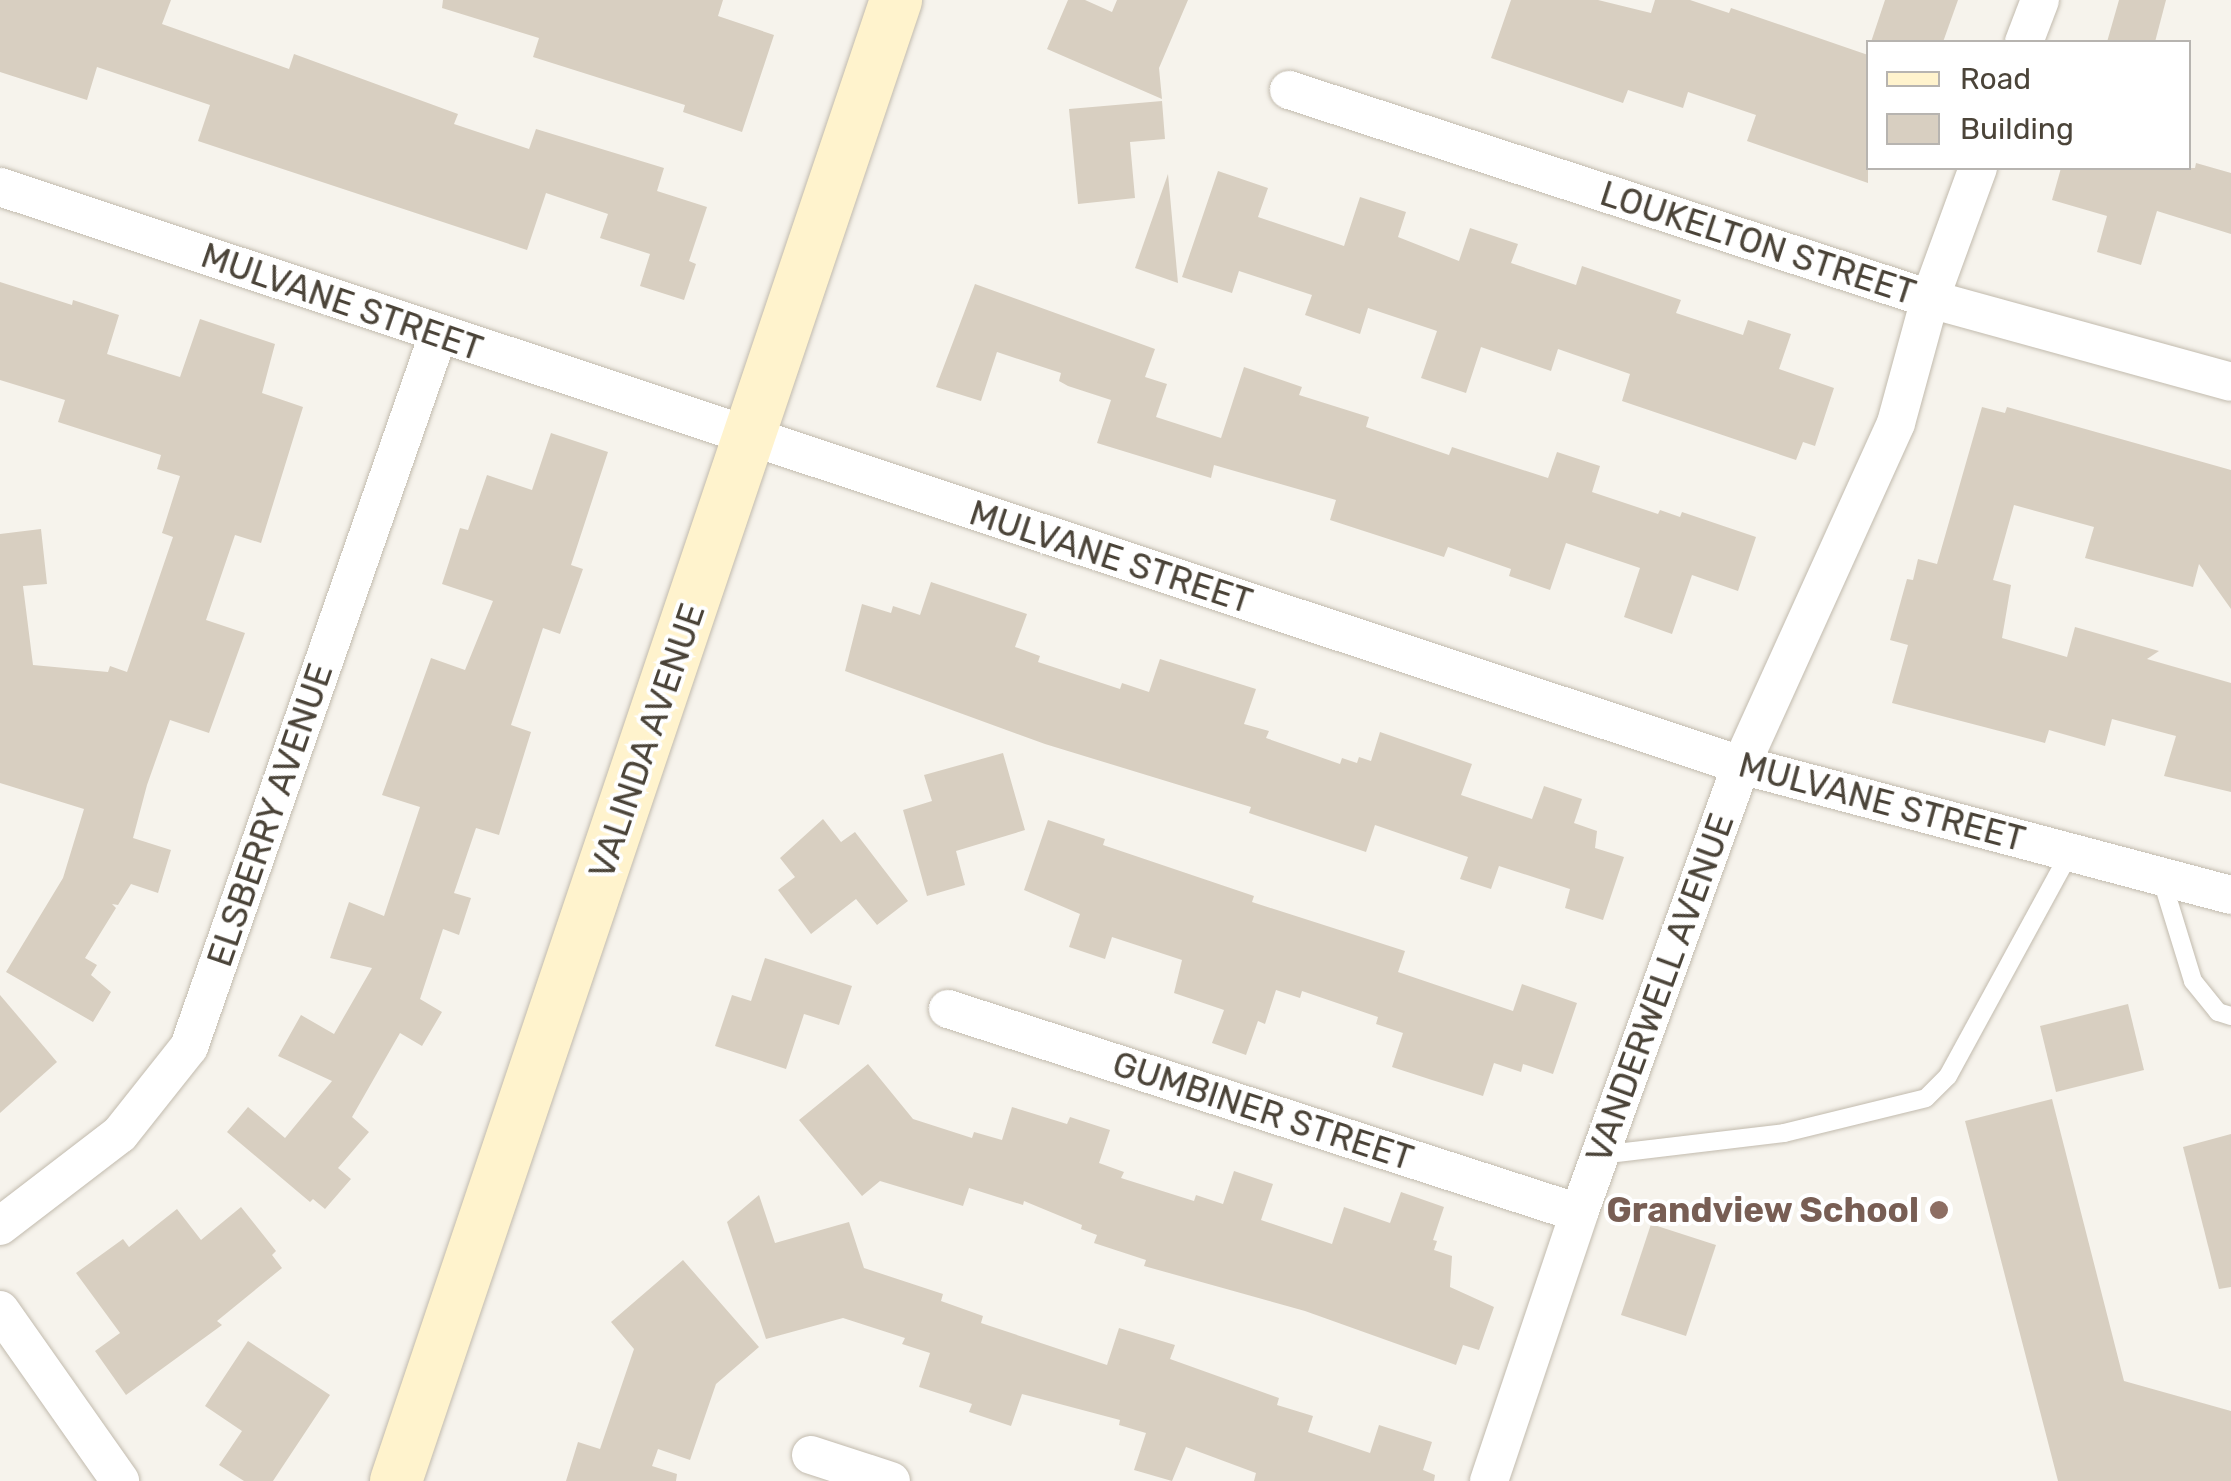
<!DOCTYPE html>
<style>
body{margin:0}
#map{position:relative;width:2231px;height:1481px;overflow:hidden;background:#f6f3ec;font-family:Rubik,sans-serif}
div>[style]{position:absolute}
.building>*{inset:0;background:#d8cfc1}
.roads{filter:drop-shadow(0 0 2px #c2bbae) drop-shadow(0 0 2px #c2bbae)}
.service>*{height:18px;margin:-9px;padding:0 9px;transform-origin:9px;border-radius:9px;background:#fff}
.minor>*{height:38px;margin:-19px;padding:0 19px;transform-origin:19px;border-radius:19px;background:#fff}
.secondary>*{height:52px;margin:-26px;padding:0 26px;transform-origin:26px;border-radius:26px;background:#fff3cd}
.dots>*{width:28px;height:28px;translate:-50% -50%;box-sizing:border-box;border:5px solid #fff;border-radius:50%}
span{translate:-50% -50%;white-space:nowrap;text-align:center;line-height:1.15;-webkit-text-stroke:8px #fff;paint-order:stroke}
.street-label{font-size:35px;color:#4b4439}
.education-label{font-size:35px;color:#785e54;font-weight:700}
.right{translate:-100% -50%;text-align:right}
.legend{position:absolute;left:1866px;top:40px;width:325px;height:130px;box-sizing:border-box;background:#fff;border:2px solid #b7b4b0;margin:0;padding:12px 18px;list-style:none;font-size:30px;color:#4b4439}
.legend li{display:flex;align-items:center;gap:20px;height:50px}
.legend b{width:50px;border:2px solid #b7b4b0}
</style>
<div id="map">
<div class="building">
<div style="clip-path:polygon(0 0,171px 0,162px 24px,289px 69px,294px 54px,458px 114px,454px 124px,529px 149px,536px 129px,664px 168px,657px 191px,707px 207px,689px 261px,696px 264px,684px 300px,640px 286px,650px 254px,600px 238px,608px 214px,546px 193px,527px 250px,198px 141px,210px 105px,97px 67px,87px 100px,0 72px)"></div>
<div style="clip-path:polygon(443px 0,723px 0,718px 16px,774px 35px,742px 132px,683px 112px,685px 105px,533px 57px,539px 38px,442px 8px)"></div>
<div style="clip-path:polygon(1068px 0,1085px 0,1112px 12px,1117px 0,1188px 0,1159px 68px,1162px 99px,1047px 49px)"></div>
<div style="clip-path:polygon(1511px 0,1598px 0,1651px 13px,1655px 0,1690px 0,1729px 13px,1731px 8px,1868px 55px,1868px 183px,1747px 141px,1756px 115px,1688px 92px,1683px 108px,1628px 90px,1623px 103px,1491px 58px)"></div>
<div style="clip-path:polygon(1885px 0,1958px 0,1943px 42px,1871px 42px)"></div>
<div style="clip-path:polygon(2119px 0,2166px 0,2155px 42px,2107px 42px)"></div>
<div style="clip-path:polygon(1162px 101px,1165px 139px,1130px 142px,1135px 198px,1078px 204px,1069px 109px)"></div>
<div style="clip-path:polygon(2196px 163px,2231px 173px,2231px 234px,2157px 211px,2141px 265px,2097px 252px,2107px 216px,2052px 200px,2061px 168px,2195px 168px)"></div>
<div style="clip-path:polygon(1218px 171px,1268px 188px,1258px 217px,1344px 246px,1360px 197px,1406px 212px,1398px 237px,1459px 261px,1470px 228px,1518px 244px,1511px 263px,1576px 285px,1582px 266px,1681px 300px,1676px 313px,1743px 335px,1748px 320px,1791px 334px,1779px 369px,1834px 388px,1815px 446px,1803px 442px,1796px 460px,1622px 401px,1630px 374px,1558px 349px,1551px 371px,1481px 347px,1466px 393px,1421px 378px,1437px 331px,1368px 308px,1360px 334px,1305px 315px,1312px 295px,1239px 271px,1232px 293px,1182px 277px)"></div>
<div style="clip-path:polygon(1168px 174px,1178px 283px,1135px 268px)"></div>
<div style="clip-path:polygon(0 282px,72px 305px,73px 300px,119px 315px,107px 354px,180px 377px,200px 319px,275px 344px,262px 393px,303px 407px,261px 543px,235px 535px,206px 620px,245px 633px,209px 733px,170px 720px,147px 785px,133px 838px,171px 850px,158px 893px,131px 884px,118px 905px,112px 904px,116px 908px,85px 958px,97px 965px,91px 975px,111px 992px,93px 1022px,6px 972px,63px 878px,84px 809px,0 783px,0 534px,41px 529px,47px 584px,23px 586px,33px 665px,108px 672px,110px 666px,127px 672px,173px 537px,162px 533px,180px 476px,157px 469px,161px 455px,58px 422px,65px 400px,0 380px)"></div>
<div style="clip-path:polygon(975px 284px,1155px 349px,1145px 377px,1167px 384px,1156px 417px,1221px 438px,1244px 367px,1302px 387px,1299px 395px,1369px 417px,1366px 427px,1449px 455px,1452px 447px,1548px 478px,1557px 452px,1600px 466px,1592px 492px,1658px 514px,1660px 510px,1680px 517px,1682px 512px,1756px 537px,1738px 591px,1692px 575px,1672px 634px,1624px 617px,1640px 568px,1566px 543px,1550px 590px,1509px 576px,1511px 569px,1448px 547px,1444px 557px,1330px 520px,1336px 500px,1214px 465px,1211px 478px,1097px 443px,1111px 400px,1068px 386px,1059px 381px,1061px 373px,997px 352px,981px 401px,936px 387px)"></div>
<div style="clip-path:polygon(1982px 407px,2005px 413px,2007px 407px,2231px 470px,2231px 609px,2199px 564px,2193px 587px,2085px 558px,2094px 527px,2014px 505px,1993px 580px,2011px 585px,2002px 638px,2067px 657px,2075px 627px,2159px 651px,2147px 659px,2231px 683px,2231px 792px,2164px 776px,2176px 736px,2112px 719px,2105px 746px,2049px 730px,2045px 743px,1892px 703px,1908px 645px,1890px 640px,1907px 579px,1913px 580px,1918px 559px,1937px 564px)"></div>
<div style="clip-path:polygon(551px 433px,608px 452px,571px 565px,583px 569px,560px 634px,543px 628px,511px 725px,531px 732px,499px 835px,476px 828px,454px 893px,471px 898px,459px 935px,443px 929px,420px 999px,442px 1012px,422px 1046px,400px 1033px,352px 1117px,369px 1132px,338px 1168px,351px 1179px,325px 1209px,313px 1199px,310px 1202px,227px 1132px,248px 1107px,285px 1138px,332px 1081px,278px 1056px,301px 1015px,334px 1034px,372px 968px,330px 958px,349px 902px,384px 916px,420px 807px,382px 795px,431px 658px,465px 670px,493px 601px,442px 584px,460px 528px,468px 530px,487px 475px,532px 490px)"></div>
<div style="clip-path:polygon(931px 582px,1027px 614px,1015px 647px,1040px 656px,1038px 662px,1120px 689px,1122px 683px,1149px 692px,1160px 659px,1256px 689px,1244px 724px,1269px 731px,1266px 738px,1340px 764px,1342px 758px,1357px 763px,1359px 757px,1371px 761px,1380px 732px,1472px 764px,1461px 795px,1532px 819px,1544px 786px,1582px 799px,1574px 823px,1597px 831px,1595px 848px,1624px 857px,1603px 920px,1565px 908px,1570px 889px,1499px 866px,1491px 889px,1460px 879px,1468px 857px,1375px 825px,1366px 852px,1249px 813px,1251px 807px,1045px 744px,845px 671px,862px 604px,891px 613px,893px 606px,920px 615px)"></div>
<div style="clip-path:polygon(1003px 753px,1025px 830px,956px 851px,965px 885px,927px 896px,903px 810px,932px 801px,924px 775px)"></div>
<div style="clip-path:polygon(823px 819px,841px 842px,855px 832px,908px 901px,877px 925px,856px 899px,811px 934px,778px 890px,795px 877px,780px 858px)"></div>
<div style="clip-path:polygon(1048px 820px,1105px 839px,1103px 845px,1254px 896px,1252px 902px,1405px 951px,1398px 972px,1513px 1011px,1522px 984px,1577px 1003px,1553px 1074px,1523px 1064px,1521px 1072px,1494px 1063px,1483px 1096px,1432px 1080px,1392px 1067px,1403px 1033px,1376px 1024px,1378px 1017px,1302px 991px,1300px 998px,1276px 990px,1265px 1024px,1258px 1021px,1246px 1055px,1212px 1043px,1224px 1010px,1174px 993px,1182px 960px,1112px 937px,1105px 959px,1069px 947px,1080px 914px,1024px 890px)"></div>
<div style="clip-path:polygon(765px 958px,852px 986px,839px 1025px,804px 1014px,786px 1069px,715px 1046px,732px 995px,751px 1001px)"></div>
<div style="clip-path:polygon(0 995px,57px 1062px,0 1113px)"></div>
<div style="clip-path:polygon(2128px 1004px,2144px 1070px,2056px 1092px,2040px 1026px)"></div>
<div style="clip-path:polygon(868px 1064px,913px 1119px,972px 1138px,974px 1132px,1002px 1140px,1012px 1107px,1067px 1124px,1070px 1117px,1110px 1130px,1099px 1163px,1124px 1172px,1121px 1178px,1194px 1201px,1196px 1195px,1223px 1204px,1234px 1171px,1273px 1184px,1261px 1220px,1332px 1244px,1344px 1207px,1390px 1223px,1401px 1192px,1444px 1207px,1433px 1240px,1437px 1241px,1434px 1250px,1452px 1256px,1450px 1287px,1494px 1307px,1479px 1350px,1463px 1345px,1456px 1365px,1305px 1311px,1144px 1266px,1146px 1260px,1094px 1243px,1097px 1235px,1081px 1229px,1082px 1225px,1024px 1201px,1023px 1205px,969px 1188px,963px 1206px,880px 1181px,862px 1196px,799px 1120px)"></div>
<div style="clip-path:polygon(2052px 1099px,2124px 1381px,2231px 1411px,2231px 1481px,2058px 1481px,1965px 1121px)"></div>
<div style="clip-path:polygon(2231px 1134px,2231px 1287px,2219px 1289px,2183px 1147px)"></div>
<div style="clip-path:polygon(759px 1195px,775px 1243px,849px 1222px,864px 1268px,943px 1294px,941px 1301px,983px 1316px,981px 1323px,1107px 1365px,1119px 1328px,1175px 1345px,1170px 1359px,1279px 1398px,1277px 1405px,1313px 1416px,1308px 1432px,1370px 1453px,1379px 1425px,1432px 1442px,1423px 1470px,1435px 1475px,1434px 1481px,1254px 1481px,1256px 1473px,1186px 1447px,1172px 1481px,1134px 1470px,1146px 1433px,1119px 1425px,1120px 1420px,1022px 1394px,1011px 1426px,969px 1412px,972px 1404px,919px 1387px,930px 1353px,902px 1344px,905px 1338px,843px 1318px,766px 1339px,727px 1222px)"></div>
<div style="clip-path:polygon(241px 1207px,276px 1251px,272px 1255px,282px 1268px,217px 1321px,222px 1325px,126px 1395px,95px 1351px,120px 1333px,76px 1273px,123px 1239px,129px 1247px,177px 1209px,201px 1240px)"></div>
<div style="clip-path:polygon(1651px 1224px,1716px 1245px,1686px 1336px,1621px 1315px)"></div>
<div style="clip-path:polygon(683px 1260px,759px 1347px,716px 1384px,690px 1460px,658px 1449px,652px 1466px,677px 1474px,676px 1481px,566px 1481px,578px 1442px,600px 1449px,634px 1349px,611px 1322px)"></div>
<div style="clip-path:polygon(248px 1341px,330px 1395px,273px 1481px,244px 1481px,219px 1465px,242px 1431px,205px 1406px)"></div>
</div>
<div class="roads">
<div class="service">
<div style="left:2161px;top:877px;width:109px;rotate:72.9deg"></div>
<div style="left:2193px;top:981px;width:40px;rotate:51deg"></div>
<div style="left:2218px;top:1012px;width:14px;rotate:17deg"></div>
<div style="left:1600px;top:1155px;width:185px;rotate:-6.8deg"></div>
<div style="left:1784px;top:1133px;width:146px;rotate:-13.8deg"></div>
<div style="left:1926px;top:1098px;width:31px;rotate:-45deg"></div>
<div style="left:1948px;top:1076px;width:255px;rotate:-61.4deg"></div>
</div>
<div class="minor">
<div style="left:2024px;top:42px;width:45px;rotate:-69.1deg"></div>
<div style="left:1289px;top:90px;width:674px;rotate:18.06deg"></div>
<div style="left:1930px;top:299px;width:312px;rotate:15.4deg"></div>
<div style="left:0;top:187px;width:1834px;rotate:18.37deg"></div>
<div style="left:1741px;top:765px;width:507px;rotate:14.86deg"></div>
<div style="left:948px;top:1009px;width:663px;rotate:17.92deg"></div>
<div style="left:0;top:1226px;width:151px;rotate:-37.5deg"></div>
<div style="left:120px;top:1134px;width:111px;rotate:-51.6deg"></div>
<div style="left:189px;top:1047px;width:754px;rotate:-70.72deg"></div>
<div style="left:0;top:1310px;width:209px;rotate:54.9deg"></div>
<div style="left:811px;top:1455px;width:84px;rotate:18deg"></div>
<div style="left:1489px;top:1481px;width:283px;rotate:-71.4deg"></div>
<div style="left:1579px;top:1213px;width:476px;rotate:-70.1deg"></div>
<div style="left:1741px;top:765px;width:375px;rotate:-65.6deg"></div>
<div style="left:1896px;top:423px;width:129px;rotate:-74.7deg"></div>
<div style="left:1930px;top:299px;width:140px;rotate:-69.9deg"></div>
</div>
<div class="secondary">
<div style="left:396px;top:1481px;width:1563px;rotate:-71.34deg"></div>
</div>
</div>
<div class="dots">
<div style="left:1939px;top:1210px;background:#8d6e63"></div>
</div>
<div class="street-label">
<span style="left:1758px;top:243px;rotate:18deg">LOUKELTON STREET</span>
<span style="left:342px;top:302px;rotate:19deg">MULVANE STREET</span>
<span style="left:1111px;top:557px;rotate:18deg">MULVANE STREET</span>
<span style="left:647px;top:741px;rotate:-71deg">VALINDA AVENUE</span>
<span style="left:1882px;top:802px;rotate:15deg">MULVANE STREET</span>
<span style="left:270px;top:815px;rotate:-71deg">ELSBERRY AVENUE</span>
<span style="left:1660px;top:988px;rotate:-70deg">VANDERWELL AVENUE</span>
<span style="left:1263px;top:1111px;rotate:18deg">GUMBINER STREET</span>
</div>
<div class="education-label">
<span class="right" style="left:1919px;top:1210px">Grandview School</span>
</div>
<ul class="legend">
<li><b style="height:12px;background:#fff3cd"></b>Road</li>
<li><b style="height:28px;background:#d8cfc1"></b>Building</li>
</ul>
</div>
